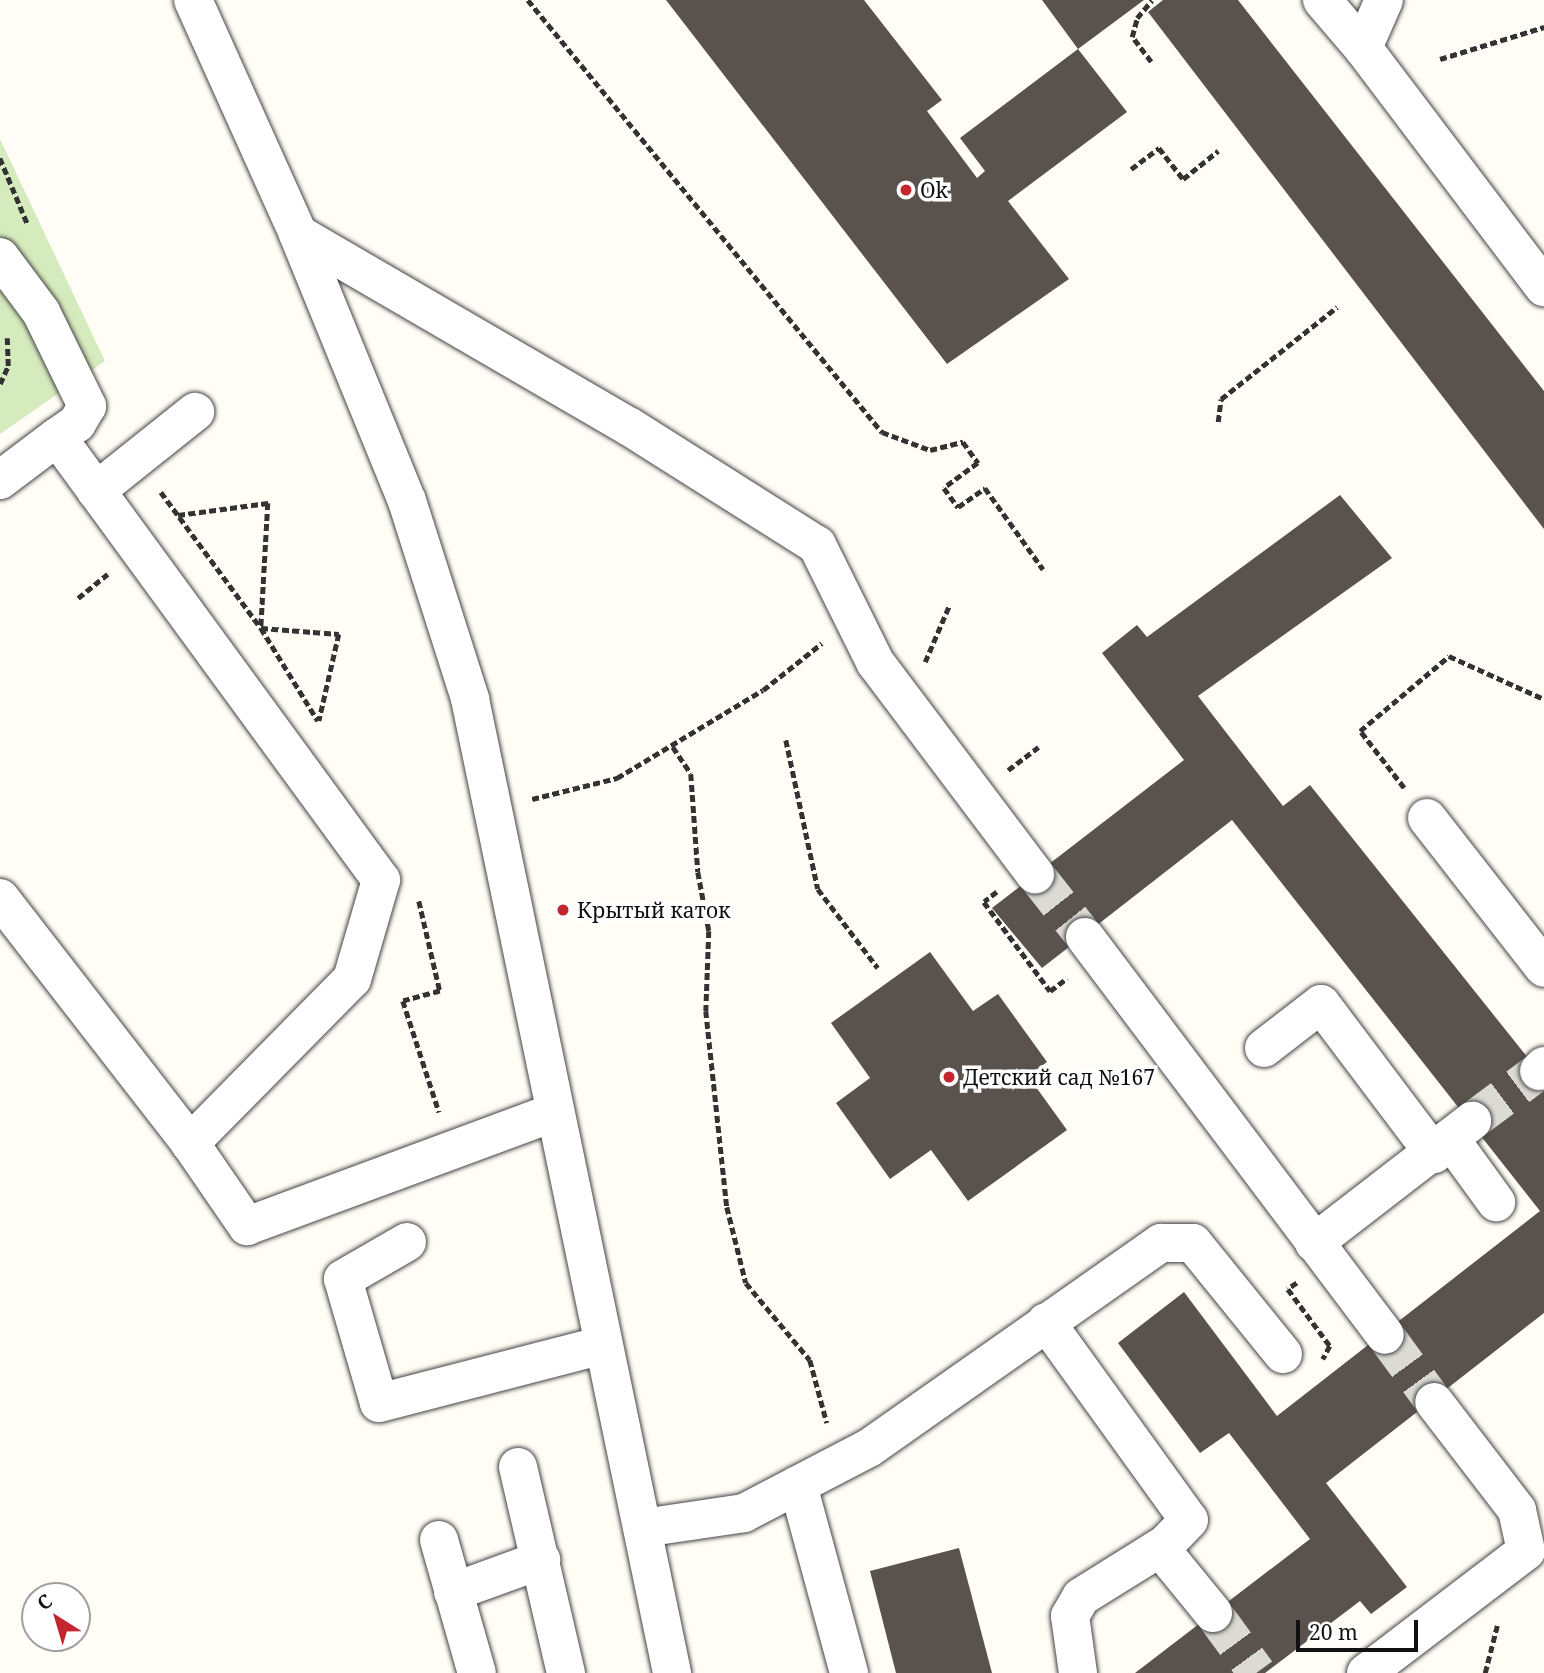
<!DOCTYPE html>
<meta charset="utf-8">
<style>
body{margin:0}
#map{position:relative;width:1544px;height:1673px;overflow:hidden;background:#fffdf5;font-family:"Noto Serif",serif}
div>[style]{position:absolute}
.green>*{inset:0;background:#d5ebbd}
.building>*{inset:0;background:#5a524d}
.minor-tunnel>*{height:38px;margin-top:-19px;transform-origin:0;background:repeating-linear-gradient(90deg,#dbdad3 0 38px,transparent 0 57px)}
.path>*{height:4.5px;margin-top:-2.25px;transform-origin:0;background:repeating-linear-gradient(90deg,#333 0 7px,transparent 0 10.5px)}
.roads{filter:drop-shadow(0 0 2px #444) drop-shadow(0 0 2px #444)}
.minor>*{height:38px;margin:-19px;padding:0 19px;transform-origin:19px;border-radius:19px;background:#fff}
.dots>*{width:19px;height:19px;translate:-50% -50%;box-sizing:border-box;border:4px solid #fff;border-radius:50%}
span{translate:-50% -50%;white-space:nowrap;text-align:center;line-height:1.15;-webkit-text-stroke:7px #fff;paint-order:stroke}
.poi-label{font-size:21px;color:#111}
.left{translate:0 -50%;text-align:left}
.north{position:absolute;left:21px;top:1582px;width:70px;height:70px;box-sizing:border-box;background:#fff;border:2px solid #a0a0a0;border-radius:50%;rotate:323deg;font-size:19px;font-weight:700;line-height:28px;text-align:center;color:#111}
.north::after{content:'';display:block;margin:auto;width:24px;height:32px;background:#c4262e;clip-path:polygon(50% 0,100% 100%,50% 72%,0 100%)}
.scale{position:absolute;left:1296px;top:1620px;width:122px;height:32px;box-sizing:border-box;border:4px solid #111;border-top:0;padding-left:9px;font-size:21px;line-height:24px;white-space:nowrap;color:#111;-webkit-text-stroke:5px #fff;paint-order:stroke}
</style>
<div id="map">
<div class="green">
<div style="clip-path:polygon(0 139px,105px 361px,0 434px)"></div>
</div>
<div class="building">
<div style="clip-path:polygon(666px 0,864px 0,942px 100px,927px 111px,977px 178px,985px 171px,960px 138px,1078px 49px,1127px 112px,1008px 201px,1069px 279px,947px 364px)"></div>
<div style="clip-path:polygon(1042px 0,1144px 0,1078px 49px)"></div>
<div style="clip-path:polygon(1163px 0,1238px 0,1544px 391px,1544px 529px,1148px 12px)"></div>
<div style="clip-path:polygon(1340px 495px,1392px 558px,1198px 696px,1283px 806px,1310px 785px,1544px 1078px,1544px 1313px,1326px 1483px,1407px 1587px,1371px 1614px,1360px 1601px,1265px 1673px,1135px 1673px,1310px 1539px,1229px 1433px,1200px 1453px,1118px 1343px,1184px 1292px,1277px 1416px,1540px 1211px,1232px 820px,1042px 968px,992px 908px,1184px 760px,1102px 653px,1137px 625px,1147px 637px)"></div>
<div style="clip-path:polygon(930px 952px,973px 1011px,998px 994px,1047px 1062px,1028px 1076px,1067px 1130px,968px 1201px,931px 1150px,890px 1179px,836px 1103px,870px 1078px,831px 1023px)"></div>
<div style="clip-path:polygon(959px 1548px,992px 1673px,896px 1673px,870px 1571px)"></div>
</div>
<div class="minor-tunnel">
<div style="left:1035px;top:874px;width:80px;rotate:51.6deg"></div>
<div style="left:1472px;top:1121px;width:84px;rotate:-36.7deg"></div>
<div style="left:1385px;top:1335px;width:83px;rotate:53.8deg"></div>
<div style="left:1213px;top:1613px;width:74px;rotate:53.7deg"></div>
</div>
<div class="path">
<div style="left:528px;top:0;width:559px;rotate:50.67deg"></div>
<div style="left:882px;top:432px;width:51px;rotate:20.6deg"></div>
<div style="left:930px;top:450px;width:34px;rotate:-14deg"></div>
<div style="left:963px;top:442px;width:26px;rotate:54deg"></div>
<div style="left:978px;top:463px;width:42px;rotate:143.7deg"></div>
<div style="left:944px;top:488px;width:24px;rotate:54deg"></div>
<div style="left:958px;top:507px;width:33px;rotate:-35deg"></div>
<div style="left:985px;top:488px;width:100px;rotate:54.4deg"></div>
<div style="left:1440px;top:59px;width:109px;rotate:-17.1deg"></div>
<div style="left:1151px;top:62px;width:31px;rotate:-127deg"></div>
<div style="left:1132px;top:37px;width:20px;rotate:-75deg"></div>
<div style="left:1137px;top:18px;width:23px;rotate:-50deg"></div>
<div style="left:0;top:158px;width:73px;rotate:67.3deg"></div>
<div style="left:1131px;top:169px;width:35px;rotate:-37deg"></div>
<div style="left:1159px;top:148px;width:39px;rotate:52deg"></div>
<div style="left:1183px;top:179px;width:45px;rotate:-38.7deg"></div>
<div style="left:0;top:384px;width:20px;rotate:-66deg"></div>
<div style="left:8px;top:366px;width:28px;rotate:-92deg"></div>
<div style="left:1218px;top:422px;width:23px;rotate:-83deg"></div>
<div style="left:1221px;top:399px;width:148px;rotate:-38.4deg"></div>
<div style="left:161px;top:492px;width:169px;rotate:53.7deg"></div>
<div style="left:261px;top:628px;width:109px;rotate:58.5deg"></div>
<div style="left:178px;top:515px;width:91px;rotate:-7.6deg"></div>
<div style="left:268px;top:503px;width:125px;rotate:93.2deg"></div>
<div style="left:261px;top:628px;width:78px;rotate:4.4deg"></div>
<div style="left:339px;top:634px;width:89px;rotate:102.9deg"></div>
<div style="left:78px;top:598px;width:38px;rotate:-39deg"></div>
<div style="left:925px;top:662px;width:61px;rotate:-66.8deg"></div>
<div style="left:786px;top:740px;width:152px;rotate:77.9deg"></div>
<div style="left:818px;top:889px;width:99px;rotate:52.8deg"></div>
<div style="left:673px;top:747px;width:32px;rotate:56deg"></div>
<div style="left:691px;top:774px;width:98px;rotate:85.9deg"></div>
<div style="left:698px;top:872px;width:60px;rotate:79.4deg"></div>
<div style="left:709px;top:931px;width:80px;rotate:92.1deg"></div>
<div style="left:706px;top:1011px;width:197px;rotate:83.9deg"></div>
<div style="left:727px;top:1207px;width:78px;rotate:76deg"></div>
<div style="left:746px;top:1283px;width:100px;rotate:50.3deg"></div>
<div style="left:810px;top:1360px;width:65px;rotate:74.9deg"></div>
<div style="left:1008px;top:770px;width:38px;rotate:-37deg"></div>
<div style="left:1404px;top:788px;width:72px;rotate:-127.7deg"></div>
<div style="left:1360px;top:731px;width:116px;rotate:-40.1deg"></div>
<div style="left:1449px;top:656px;width:104px;rotate:24.4deg"></div>
<div style="left:532px;top:799px;width:88px;rotate:-13.9deg"></div>
<div style="left:617px;top:778px;width:170px;rotate:-31.1deg"></div>
<div style="left:763px;top:690px;width:75px;rotate:-38.5deg"></div>
<div style="left:997px;top:892px;width:16px;rotate:142deg"></div>
<div style="left:984px;top:902px;width:111px;rotate:53.4deg"></div>
<div style="left:1050px;top:991px;width:21px;rotate:-37deg"></div>
<div style="left:419px;top:901px;width:92px;rotate:76.9deg"></div>
<div style="left:440px;top:991px;width:38px;rotate:165deg"></div>
<div style="left:403px;top:1001px;width:117px;rotate:72deg"></div>
<div style="left:1297px;top:1283px;width:11px;rotate:146deg"></div>
<div style="left:1288px;top:1289px;width:71px;rotate:53.6deg"></div>
<div style="left:1330px;top:1346px;width:15px;rotate:118deg"></div>
<div style="left:1485px;top:1673px;width:49px;rotate:-75.7deg"></div>
</div>
<div class="roads">
<div class="minor">
<div style="left:193px;top:0;width:256px;rotate:65.8deg"></div>
<div style="left:298px;top:234px;width:288px;rotate:67.8deg"></div>
<div style="left:407px;top:501px;width:208px;rotate:72.3deg"></div>
<div style="left:470px;top:699px;width:995px;rotate:78.28deg"></div>
<div style="left:1322px;top:0;width:63px;rotate:49.5deg"></div>
<div style="left:1363px;top:48px;width:300px;rotate:52.9deg"></div>
<div style="left:1363px;top:48px;width:52px;rotate:-66.4deg"></div>
<div style="left:298px;top:234px;width:384px;rotate:30.2deg"></div>
<div style="left:630px;top:427px;width:221px;rotate:32.3deg"></div>
<div style="left:817px;top:545px;width:131px;rotate:63.6deg"></div>
<div style="left:875px;top:662px;width:266px;rotate:53deg"></div>
<div style="left:0;top:257px;width:69px;rotate:53.3deg"></div>
<div style="left:41px;top:312px;width:105px;rotate:63.9deg"></div>
<div style="left:87px;top:406px;width:20px;rotate:120deg"></div>
<div style="left:77px;top:423px;width:24px;rotate:145deg"></div>
<div style="left:0;top:480px;width:71px;rotate:-37deg"></div>
<div style="left:57px;top:437px;width:549px;rotate:53.82deg"></div>
<div style="left:381px;top:880px;width:103px;rotate:106.3deg"></div>
<div style="left:352px;top:979px;width:231px;rotate:134.6deg"></div>
<div style="left:96px;top:491px;width:127px;rotate:-38.6deg"></div>
<div style="left:1427px;top:818px;width:190px;rotate:52deg"></div>
<div style="left:0;top:898px;width:310px;rotate:52.2deg"></div>
<div style="left:190px;top:1143px;width:101px;rotate:55.5deg"></div>
<div style="left:247px;top:1226px;width:326px;rotate:-20.3deg"></div>
<div style="left:1085px;top:937px;width:498px;rotate:53deg"></div>
<div style="left:1264px;top:1048px;width:72px;rotate:-37.7deg"></div>
<div style="left:1321px;top:1004px;width:188px;rotate:53deg"></div>
<div style="left:1539px;top:1071px;width:7px;rotate:-45deg"></div>
<div style="left:1451px;top:1140px;width:77px;rotate:54deg"></div>
<div style="left:407px;top:1242px;width:74px;rotate:150deg"></div>
<div style="left:343px;top:1279px;width:129px;rotate:73.8deg"></div>
<div style="left:379px;top:1403px;width:231px;rotate:-14.5deg"></div>
<div style="left:1314px;top:1243px;width:200px;rotate:-37.7deg"></div>
<div style="left:1046px;top:1322px;width:244px;rotate:54.2deg"></div>
<div style="left:1189px;top:1520px;width:33px;rotate:134deg"></div>
<div style="left:1166px;top:1544px;width:100px;rotate:148.1deg"></div>
<div style="left:1081px;top:1597px;width:22px;rotate:120deg"></div>
<div style="left:1070px;top:1616px;width:58px;rotate:82deg"></div>
<div style="left:518px;top:1467px;width:212px;rotate:76.9deg"></div>
<div style="left:798px;top:1485px;width:195px;rotate:74.8deg"></div>
<div style="left:643px;top:1528px;width:102px;rotate:-8.4deg"></div>
<div style="left:744px;top:1513px;width:141px;rotate:-27.5deg"></div>
<div style="left:869px;top:1448px;width:357px;rotate:-35.1deg"></div>
<div style="left:1161px;top:1243px;width:32px"></div>
<div style="left:1193px;top:1243px;width:143px;rotate:51deg"></div>
<div style="left:439px;top:1540px;width:138px;rotate:74.1deg"></div>
<div style="left:1160px;top:1548px;width:84px;rotate:50.8deg"></div>
<div style="left:453px;top:1592px;width:94px;rotate:-20deg"></div>
<div style="left:1366px;top:1673px;width:201px;rotate:-37.3deg"></div>
<div style="left:1526px;top:1551px;width:42px;rotate:-102.4deg"></div>
<div style="left:1517px;top:1510px;width:136px;rotate:-127.5deg"></div>
</div>
</div>
<div class="dots">
<div style="left:906px;top:190px;background:#c4262e"></div>
<div style="left:563px;top:910px;background:#c4262e"></div>
<div style="left:949px;top:1077px;background:#c4262e"></div>
</div>
<div class="poi-label">
<span class="left" style="left:920px;top:190px">Ok</span>
<span class="left" style="left:577px;top:910px">Крытый каток</span>
<span class="left" style="left:963px;top:1077px">Детский сад №167</span>
</div>
<div class="north">С</div>
<div class="scale">20 m</div>
</div>
